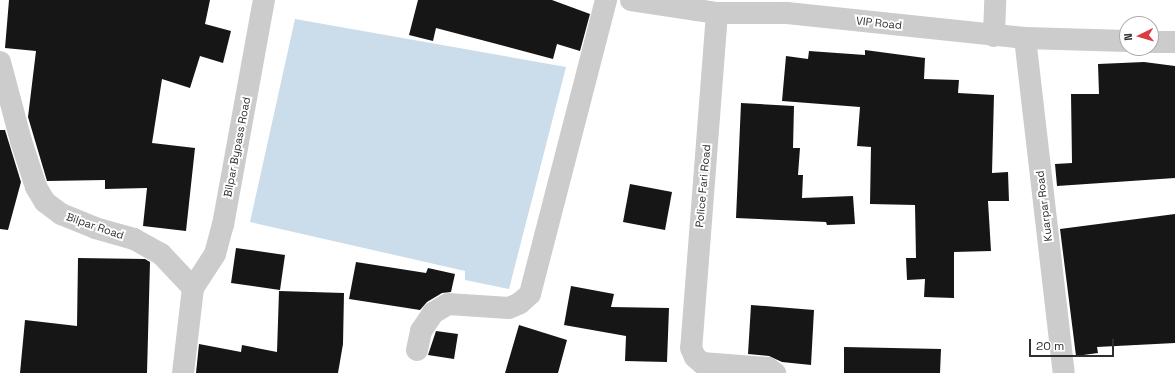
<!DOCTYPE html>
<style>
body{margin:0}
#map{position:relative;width:1175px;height:373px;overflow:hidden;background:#fff;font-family:"Space Grotesk",sans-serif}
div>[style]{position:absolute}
.water>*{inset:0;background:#cbdcea}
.building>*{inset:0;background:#161616}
.minor>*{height:22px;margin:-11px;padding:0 11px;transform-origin:11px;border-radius:11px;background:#ccc}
.tertiary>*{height:22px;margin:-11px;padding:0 11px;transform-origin:11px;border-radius:11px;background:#ccc}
span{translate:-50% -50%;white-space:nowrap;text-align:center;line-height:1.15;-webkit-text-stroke:4px #fff;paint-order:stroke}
.street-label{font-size:11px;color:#2f2f2f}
.north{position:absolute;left:1119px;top:16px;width:40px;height:40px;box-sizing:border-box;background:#fff;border:1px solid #acacac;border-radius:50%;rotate:265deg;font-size:11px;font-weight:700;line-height:16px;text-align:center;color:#2f2f2f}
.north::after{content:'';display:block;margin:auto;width:14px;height:18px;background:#da3c42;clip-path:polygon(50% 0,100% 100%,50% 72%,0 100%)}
.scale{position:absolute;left:1029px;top:339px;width:85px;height:18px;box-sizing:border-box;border:2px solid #2f2f2f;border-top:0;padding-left:5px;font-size:12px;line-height:14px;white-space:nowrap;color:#2f2f2f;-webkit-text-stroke:3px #fff;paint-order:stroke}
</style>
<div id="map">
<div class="water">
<div style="clip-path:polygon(295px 19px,566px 67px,509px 289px,465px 280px,465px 271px,250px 222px)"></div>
</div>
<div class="building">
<div style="clip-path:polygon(9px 0,210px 0,205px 24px,231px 31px,223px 63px,200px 56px,190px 88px,162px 79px,152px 143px,195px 148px,186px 231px,143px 226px,147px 188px,105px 189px,105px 180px,47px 181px,28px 117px,36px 51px,5px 48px)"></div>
<div style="clip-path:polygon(418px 0,552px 0,590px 14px,580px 51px,557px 44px,553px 59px,436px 28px,433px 41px,409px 35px)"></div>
<div style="clip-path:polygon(865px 50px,925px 58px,924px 79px,959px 80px,958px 93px,994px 95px,992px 173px,1008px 172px,1009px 201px,988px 201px,991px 251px,954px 252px,954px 298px,924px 297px,925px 279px,907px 280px,906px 258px,916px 258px,915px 205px,870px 204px,871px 147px,857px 146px,860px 107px,782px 101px,786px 56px,808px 59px,809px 51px,865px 55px)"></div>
<div style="clip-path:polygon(1144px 62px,1175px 66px,1175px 178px,1057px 186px,1055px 164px,1072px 163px,1071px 94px,1099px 94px,1098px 64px)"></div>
<div style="clip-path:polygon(741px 103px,794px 106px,793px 148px,800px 148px,798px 175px,803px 175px,802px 198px,853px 196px,855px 224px,827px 225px,826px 222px,736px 218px)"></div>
<div style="clip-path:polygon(0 130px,5px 130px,21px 182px,8px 230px,0 229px)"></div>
<div style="clip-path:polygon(630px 184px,672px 192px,665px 230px,623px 222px)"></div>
<div style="clip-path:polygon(1175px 214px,1175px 343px,1097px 347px,1098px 353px,1076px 356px,1060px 229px)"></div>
<div style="clip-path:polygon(236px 248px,285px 255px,280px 290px,231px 283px)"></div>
<div style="clip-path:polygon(78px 258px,145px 259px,150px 262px,147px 373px,20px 373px,25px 320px,77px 326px)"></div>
<div style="clip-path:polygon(356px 262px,426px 273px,428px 268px,455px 274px,451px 292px,442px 293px,427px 302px,420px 310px,349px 299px)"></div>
<div style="clip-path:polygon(571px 286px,614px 294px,611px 307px,669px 308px,667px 362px,625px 361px,626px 336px,564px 325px)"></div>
<div style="clip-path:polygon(279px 291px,344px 293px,343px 344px,338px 373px,196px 373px,199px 344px,241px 352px,242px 345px,277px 352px)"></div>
<div style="clip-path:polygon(751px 305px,814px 310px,811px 365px,782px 362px,769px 356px,748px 354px)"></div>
<div style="clip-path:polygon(519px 325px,567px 340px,558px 373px,505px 373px)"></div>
<div style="clip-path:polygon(436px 331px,458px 334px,454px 359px,428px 355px)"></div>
<div style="clip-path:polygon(844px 347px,941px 349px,940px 373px,844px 373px)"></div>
</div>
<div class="minor">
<div style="left:717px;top:13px;width:336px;rotate:94.4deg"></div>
<div style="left:691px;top:348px;width:10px;rotate:66deg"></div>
<div style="left:695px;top:357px;width:9px;rotate:41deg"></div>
<div style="left:702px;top:363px;width:66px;rotate:4.3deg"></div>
<div style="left:768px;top:368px;width:9px;rotate:36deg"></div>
<div style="left:994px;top:36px;width:36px;rotate:-88deg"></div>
<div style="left:1025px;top:38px;width:337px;rotate:83.4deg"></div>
<div style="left:0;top:62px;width:82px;rotate:75.1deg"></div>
<div style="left:21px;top:141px;width:48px;rotate:71.9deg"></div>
<div style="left:36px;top:187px;width:17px;rotate:59deg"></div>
<div style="left:45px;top:202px;width:20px;rotate:37deg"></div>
<div style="left:61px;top:214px;width:37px;rotate:22deg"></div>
<div style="left:95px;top:228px;width:41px;rotate:15.8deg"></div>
<div style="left:134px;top:239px;width:31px;rotate:29deg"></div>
<div style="left:161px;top:254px;width:47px;rotate:46.7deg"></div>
<div style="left:193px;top:288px;width:86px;rotate:96.7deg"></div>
<div style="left:193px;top:288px;width:40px;rotate:-57.1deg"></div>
<div style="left:215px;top:254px;width:30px;rotate:-75deg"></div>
<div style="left:223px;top:225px;width:229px;rotate:-79.7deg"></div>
<div style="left:417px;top:350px;width:19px;rotate:-78deg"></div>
<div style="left:421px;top:331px;width:22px;rotate:-56deg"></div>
<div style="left:433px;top:313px;width:17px;rotate:-31deg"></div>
<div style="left:448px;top:304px;width:61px;rotate:3.8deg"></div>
<div style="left:509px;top:308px;width:12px;rotate:-24deg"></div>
<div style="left:520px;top:303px;width:13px;rotate:-42deg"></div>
<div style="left:530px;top:294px;width:304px;rotate:-75.5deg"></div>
</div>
<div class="tertiary">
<div style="left:631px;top:0;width:87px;rotate:8.6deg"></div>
<div style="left:717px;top:13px;width:70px"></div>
<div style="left:787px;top:13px;width:239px;rotate:6deg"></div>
<div style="left:1025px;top:38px;width:102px;rotate:1.7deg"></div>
<div style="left:1151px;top:42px;width:24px"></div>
</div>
<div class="street-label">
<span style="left:879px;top:23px;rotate:6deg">VIP Road</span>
<span style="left:237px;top:147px;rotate:-79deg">Bilpar Bypass Road</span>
<span style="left:703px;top:186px;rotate:-85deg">Police Fari Road</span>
<span style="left:1044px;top:206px;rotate:-97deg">Kuarpar Road</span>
<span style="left:95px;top:226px;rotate:19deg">Bilpar Road</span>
</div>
<div class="north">N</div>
<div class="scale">20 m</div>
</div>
